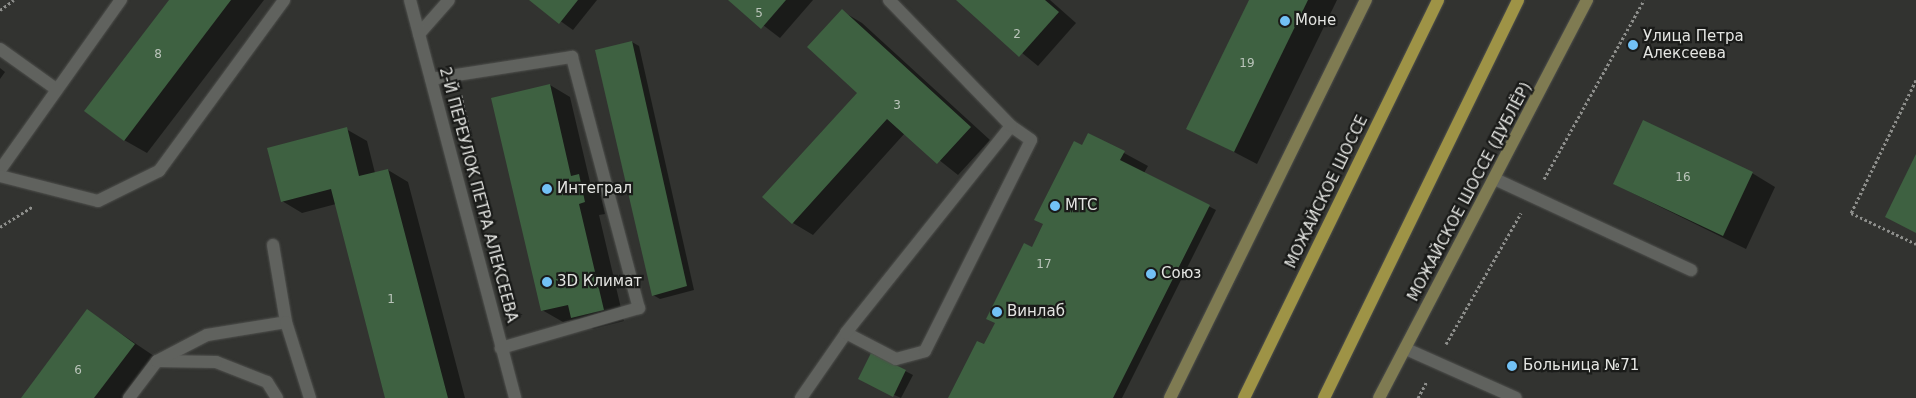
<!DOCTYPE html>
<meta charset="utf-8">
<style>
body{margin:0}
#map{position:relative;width:1916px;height:398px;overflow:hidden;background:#323330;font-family:"DejaVu Sans",sans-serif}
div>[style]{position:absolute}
.shadow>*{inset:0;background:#0007}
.building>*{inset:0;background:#3e6141}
.path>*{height:3px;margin-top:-1.5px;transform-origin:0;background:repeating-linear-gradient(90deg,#8d8e8b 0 2.5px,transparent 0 5px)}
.roads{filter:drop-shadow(0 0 1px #4f504d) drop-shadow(0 0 1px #4f504d)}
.lane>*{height:12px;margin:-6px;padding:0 6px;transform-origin:6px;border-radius:6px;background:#60625e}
.street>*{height:12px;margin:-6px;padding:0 6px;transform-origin:6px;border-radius:6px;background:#60625e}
.secondary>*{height:12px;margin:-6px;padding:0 6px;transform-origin:6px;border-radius:6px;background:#7f7b52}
.primary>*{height:12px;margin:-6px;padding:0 6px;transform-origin:6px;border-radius:6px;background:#9e9346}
.dots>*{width:14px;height:14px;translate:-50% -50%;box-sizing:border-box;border:2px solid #1a1b19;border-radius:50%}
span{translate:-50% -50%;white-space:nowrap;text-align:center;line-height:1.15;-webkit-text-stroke:4.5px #1a1b19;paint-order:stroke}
.number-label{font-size:12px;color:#bac4ba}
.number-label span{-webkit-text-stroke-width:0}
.poi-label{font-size:15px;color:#e4e5e2}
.left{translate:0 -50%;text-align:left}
.street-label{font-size:15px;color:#e4e5e2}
</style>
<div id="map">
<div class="shadow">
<div style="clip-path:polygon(170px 0,264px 0,147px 153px,124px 140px)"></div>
<div style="clip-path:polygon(531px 0,597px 0,573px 30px)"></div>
<div style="clip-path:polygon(730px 0,813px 0,780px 38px)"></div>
<div style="clip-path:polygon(957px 0,1050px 0,1076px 23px,1038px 66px)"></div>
<div style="clip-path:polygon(1251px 0,1337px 0,1257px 164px,1188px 128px)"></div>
<div style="clip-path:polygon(842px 11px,862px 23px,990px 140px,958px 175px,905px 133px,813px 235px,793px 223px,859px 93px)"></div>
<div style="clip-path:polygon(632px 42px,639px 46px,694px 290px,660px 299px,653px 295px)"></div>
<div style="clip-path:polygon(0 68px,5px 72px,0 79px)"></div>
<div style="clip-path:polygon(550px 85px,570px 97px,590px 182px,599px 188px,605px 214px,599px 215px,624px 321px,593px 329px,576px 319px,563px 322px,542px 310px)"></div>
<div style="clip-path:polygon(346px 129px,367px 141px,375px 173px,388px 170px,408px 182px,465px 398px,386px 398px,336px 204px,302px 213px,282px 201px)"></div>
<div style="clip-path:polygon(1089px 134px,1148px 166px,1144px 173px,1216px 210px,1122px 398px,950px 398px,985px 346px)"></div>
<div style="clip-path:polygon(1752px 173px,1775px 187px,1746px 249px,1614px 184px)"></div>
<div style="clip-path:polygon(87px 311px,154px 356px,123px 398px,23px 398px)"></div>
<div style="clip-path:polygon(872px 354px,913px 375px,901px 398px,866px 382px)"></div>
</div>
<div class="building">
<div style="clip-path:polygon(169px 0,231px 0,124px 141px,84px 111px)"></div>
<div style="clip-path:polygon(529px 0,578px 0,559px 24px)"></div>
<div style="clip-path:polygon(728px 0,786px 0,761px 29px)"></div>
<div style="clip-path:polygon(956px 0,1045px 0,1059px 12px,1019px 57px)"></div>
<div style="clip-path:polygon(1249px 0,1308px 0,1234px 152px,1186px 129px)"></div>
<div style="clip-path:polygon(842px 9px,971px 127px,937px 164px,887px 119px,792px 224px,762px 197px,857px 93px,807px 47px)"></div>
<div style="clip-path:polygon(632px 41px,687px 286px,652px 296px,595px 50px)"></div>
<div style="clip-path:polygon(550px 84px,571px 176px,579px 174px,585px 202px,579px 204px,604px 310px,571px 318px,568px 305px,541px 311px,491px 98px)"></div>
<div style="clip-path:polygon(1643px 120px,1753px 172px,1723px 236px,1613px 184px)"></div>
<div style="clip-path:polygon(347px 127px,359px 176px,388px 169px,448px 398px,385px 398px,331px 189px,281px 202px,267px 148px)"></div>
<div style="clip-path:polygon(1088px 133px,1125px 151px,1120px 160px,1210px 205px,1113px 398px,948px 398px,977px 341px,984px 344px,995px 323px,986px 319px,1024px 243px,1032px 247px,1043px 224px,1034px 220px,1074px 141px,1082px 145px)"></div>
<div style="clip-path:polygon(1916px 154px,1916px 233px,1885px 217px)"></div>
<div style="clip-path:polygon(87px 309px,135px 344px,94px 398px,21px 398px)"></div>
<div style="clip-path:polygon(871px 353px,906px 370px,893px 397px,858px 379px)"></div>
</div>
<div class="path">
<div style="left:0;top:10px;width:17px;rotate:-36deg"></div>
<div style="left:1916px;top:80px;width:148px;rotate:116deg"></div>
<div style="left:1851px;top:213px;width:72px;rotate:25.5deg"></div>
<div style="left:461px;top:95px;width:67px;rotate:77deg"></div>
<div style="left:1544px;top:179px;width:205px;rotate:-60.8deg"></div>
<div style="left:0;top:227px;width:39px;rotate:-32deg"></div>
<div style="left:1446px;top:344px;width:151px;rotate:-60.2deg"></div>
<div style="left:1418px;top:398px;width:19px;rotate:-62deg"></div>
</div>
<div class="roads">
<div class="lane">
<div style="left:419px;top:34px;width:45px;rotate:-48.6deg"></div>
<div style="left:0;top:49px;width:69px;rotate:35.5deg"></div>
<div style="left:431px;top:79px;width:143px;rotate:-8.9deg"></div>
<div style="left:572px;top:57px;width:260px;rotate:75.1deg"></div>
<div style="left:639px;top:308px;width:144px;rotate:163.8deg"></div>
<div style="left:0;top:170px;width:209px;rotate:-54.6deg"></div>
<div style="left:0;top:176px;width:101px;rotate:14.3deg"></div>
<div style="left:98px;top:201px;width:68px;rotate:-26.2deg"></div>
<div style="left:159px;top:171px;width:212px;rotate:-53.8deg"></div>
<div style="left:1497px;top:180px;width:214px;rotate:24.9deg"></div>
<div style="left:273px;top:245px;width:78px;rotate:80.4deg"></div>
<div style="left:1406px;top:349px;width:120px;rotate:24deg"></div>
<div style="left:129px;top:398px;width:46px;rotate:-52.9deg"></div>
<div style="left:277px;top:398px;width:19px;rotate:-122deg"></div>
<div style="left:267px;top:382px;width:55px;rotate:-158.6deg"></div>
<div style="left:216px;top:362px;width:59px;rotate:-179deg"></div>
<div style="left:157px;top:361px;width:56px;rotate:-27.5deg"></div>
<div style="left:207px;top:335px;width:80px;rotate:-9.3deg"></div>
<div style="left:286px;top:322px;width:80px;rotate:72.5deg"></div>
<div style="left:801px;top:398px;width:79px;rotate:-55.3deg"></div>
<div style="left:846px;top:333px;width:56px;rotate:27.5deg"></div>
<div style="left:896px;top:359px;width:30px;rotate:-15deg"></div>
<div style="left:925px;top:351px;width:236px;rotate:-63.3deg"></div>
<div style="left:1031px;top:140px;width:24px;rotate:-145deg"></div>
<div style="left:1011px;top:126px;width:265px;rotate:128.6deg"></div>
</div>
<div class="street">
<div style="left:410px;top:0;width:412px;rotate:75.2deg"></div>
<div style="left:889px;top:0;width:175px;rotate:45.9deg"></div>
</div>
<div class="secondary">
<div style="left:1170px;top:398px;width:444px;rotate:-63.8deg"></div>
<div style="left:1379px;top:398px;width:449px;rotate:-62.4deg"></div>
</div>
<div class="primary">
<div style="left:1244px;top:398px;width:443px;rotate:-64deg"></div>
<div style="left:1324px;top:398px;width:443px;rotate:-64deg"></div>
</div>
</div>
<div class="dots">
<div style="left:1285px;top:21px;background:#72c1f5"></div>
<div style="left:1633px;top:45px;background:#72c1f5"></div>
<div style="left:547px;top:189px;background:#72c1f5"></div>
<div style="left:1055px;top:206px;background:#72c1f5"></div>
<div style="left:1151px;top:274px;background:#72c1f5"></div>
<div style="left:547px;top:282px;background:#72c1f5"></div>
<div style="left:997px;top:312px;background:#72c1f5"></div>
<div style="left:1512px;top:366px;background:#72c1f5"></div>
</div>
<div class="number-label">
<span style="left:759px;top:14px">5</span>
<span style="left:1017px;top:35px">2</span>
<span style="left:158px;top:55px">8</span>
<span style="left:1247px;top:64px">19</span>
<span style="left:897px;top:106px">3</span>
<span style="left:1683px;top:178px">16</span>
<span style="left:1044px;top:265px">17</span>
<span style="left:391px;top:300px">1</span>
<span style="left:78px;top:371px">6</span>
</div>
<div class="poi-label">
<span class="left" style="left:1295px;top:21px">Моне</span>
<span class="left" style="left:1643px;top:45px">Улица Петра<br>Алексеева</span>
<span class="left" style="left:557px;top:189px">Интеграл</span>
<span class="left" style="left:1065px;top:206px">МТС</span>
<span class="left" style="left:1161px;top:274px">Союз</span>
<span class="left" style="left:557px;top:282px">3D Климат</span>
<span class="left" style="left:1007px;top:312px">Винлаб</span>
<span class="left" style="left:1523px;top:366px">Больница №71</span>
</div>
<div class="street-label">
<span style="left:1327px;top:192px;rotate:-64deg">МОЖАЙСКОЕ ШОССЕ</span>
<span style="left:1470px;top:192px;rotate:-62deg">МОЖАЙСКОЕ ШОССЕ (ДУБЛЁР)</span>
<span style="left:478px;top:195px;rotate:75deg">2-Й ПЕРЕУЛОК ПЕТРА АЛЕКСЕЕВА</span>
</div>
</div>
